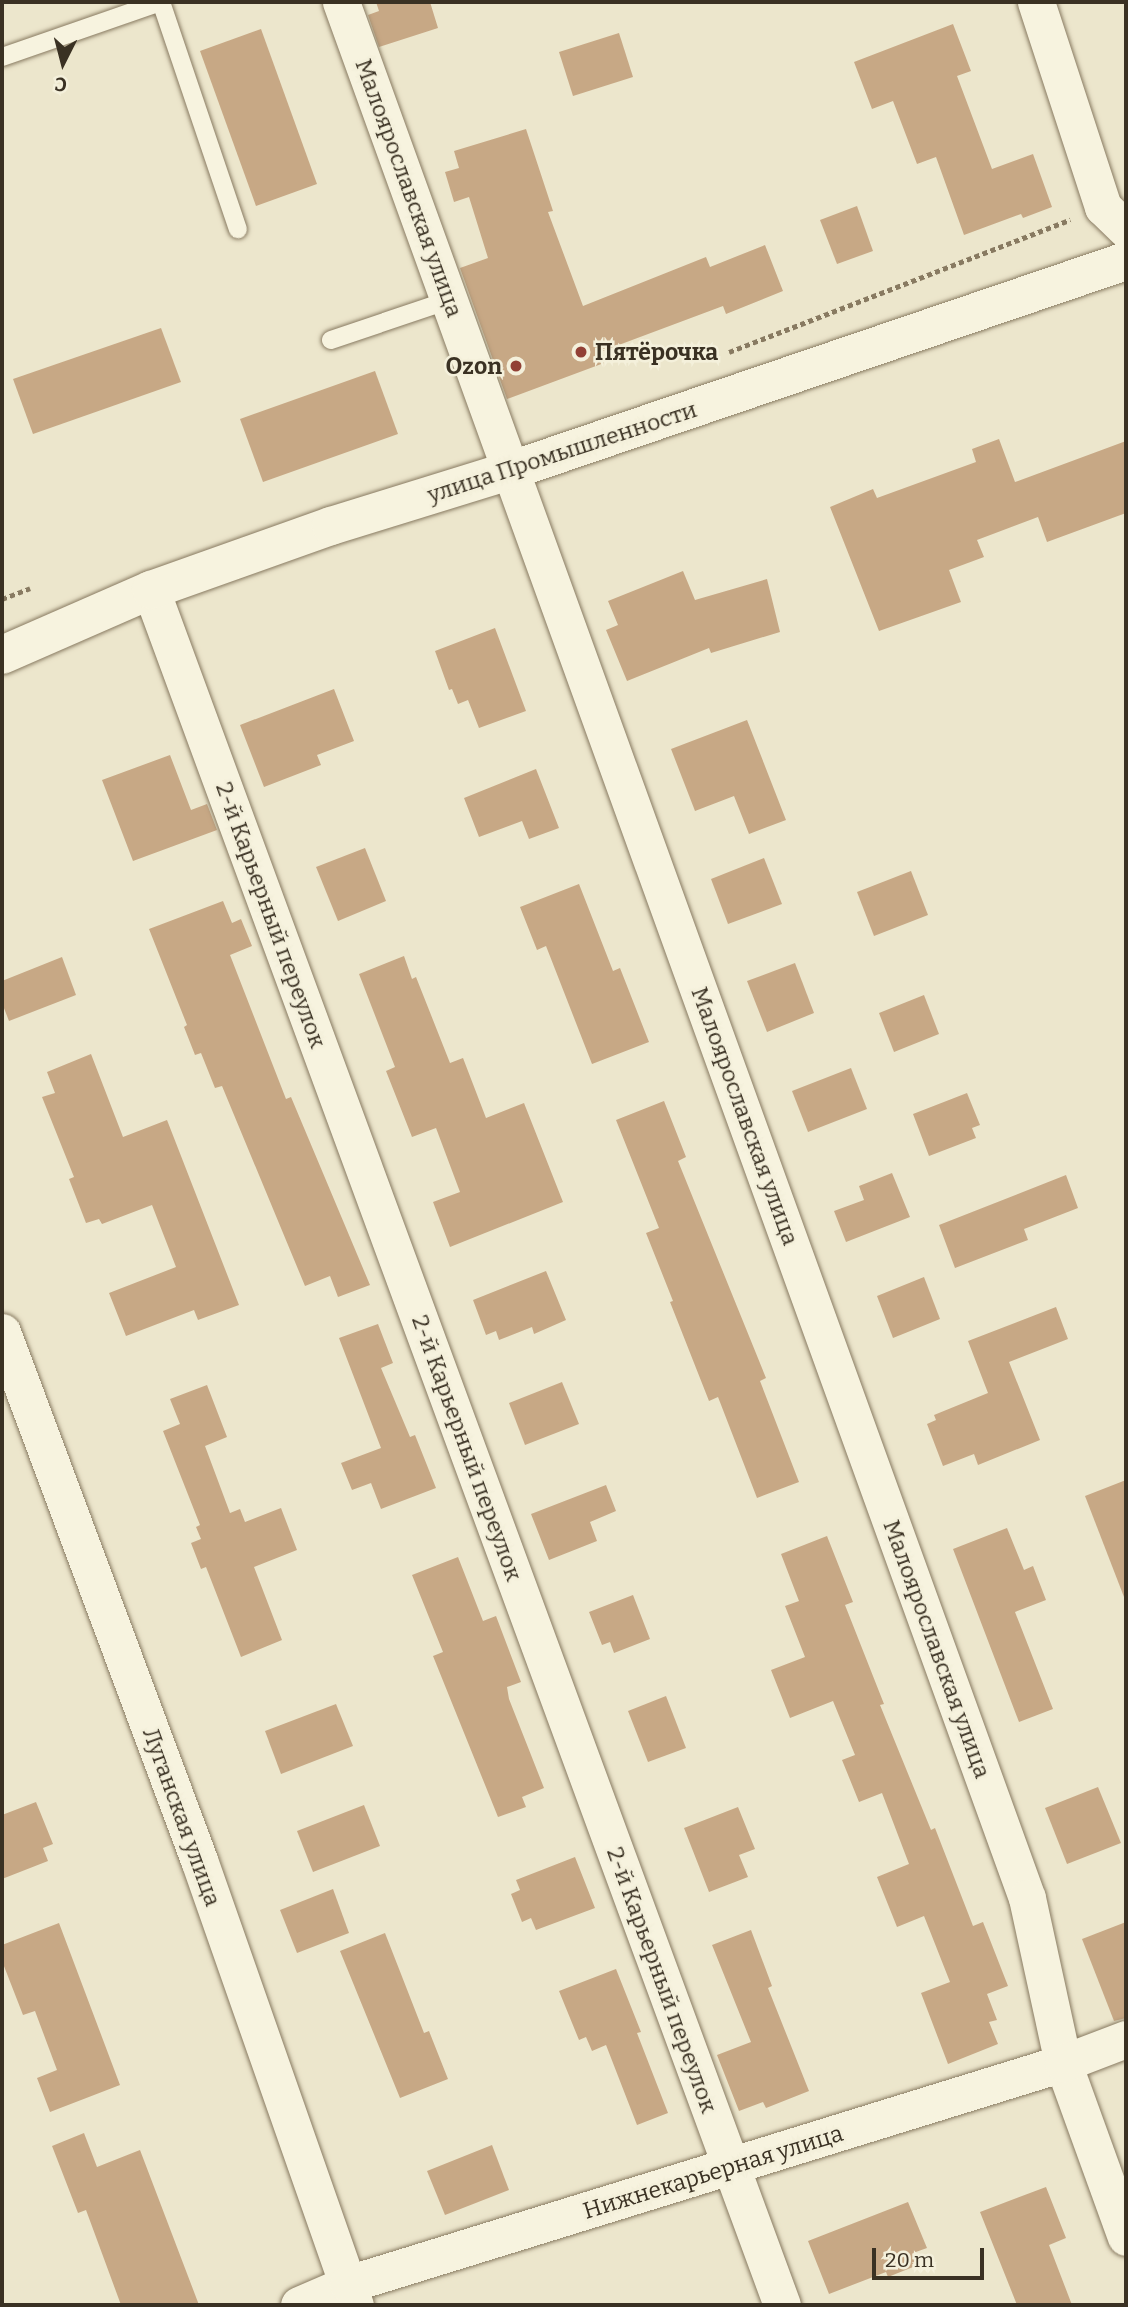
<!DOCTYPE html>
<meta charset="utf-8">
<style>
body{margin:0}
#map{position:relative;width:1128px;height:2307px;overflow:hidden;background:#ece6cc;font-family:Bitter,serif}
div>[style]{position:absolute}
.building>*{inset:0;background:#c7a885}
.path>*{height:4.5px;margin-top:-2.25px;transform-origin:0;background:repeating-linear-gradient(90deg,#887a61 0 5px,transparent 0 8.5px)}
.roads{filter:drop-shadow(0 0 2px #887a61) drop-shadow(0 0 2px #887a61)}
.service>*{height:18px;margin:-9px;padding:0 9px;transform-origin:9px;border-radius:9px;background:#f7f3df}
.minor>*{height:37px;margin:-18.5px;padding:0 18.5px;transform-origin:18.5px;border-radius:18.5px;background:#f7f3df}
.secondary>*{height:38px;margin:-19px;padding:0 19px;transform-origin:19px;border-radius:19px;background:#f7f3df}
.dots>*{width:19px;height:19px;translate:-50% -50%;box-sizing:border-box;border:4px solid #f4f0db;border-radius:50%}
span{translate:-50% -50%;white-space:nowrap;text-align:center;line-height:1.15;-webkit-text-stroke:5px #f4f0db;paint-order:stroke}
.street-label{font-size:23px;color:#3a3123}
.poi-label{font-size:23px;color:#3a3123;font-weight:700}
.left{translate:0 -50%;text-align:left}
.right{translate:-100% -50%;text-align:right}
.frame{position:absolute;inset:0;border:4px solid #3a3123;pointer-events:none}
.north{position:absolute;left:28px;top:28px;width:70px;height:70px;-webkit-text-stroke:5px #f4f0db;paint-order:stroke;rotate:186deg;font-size:19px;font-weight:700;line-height:28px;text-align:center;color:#3a3123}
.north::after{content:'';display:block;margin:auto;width:24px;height:32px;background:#3a3123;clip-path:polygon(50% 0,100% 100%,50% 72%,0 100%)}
.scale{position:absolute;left:872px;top:2248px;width:112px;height:32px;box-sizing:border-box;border:4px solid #3a3123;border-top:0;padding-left:9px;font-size:21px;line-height:24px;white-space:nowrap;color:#3a3123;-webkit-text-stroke:5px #f4f0db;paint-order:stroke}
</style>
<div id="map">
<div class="building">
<div style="clip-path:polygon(376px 2px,430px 2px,438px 28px,379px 47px,368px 15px,379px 11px)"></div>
<div style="clip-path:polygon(953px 24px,971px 71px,957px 76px,992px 169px,1033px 154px,1052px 207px,1023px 218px,1021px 214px,964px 235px,936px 157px,917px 164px,893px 101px,872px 109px,854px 62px)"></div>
<div style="clip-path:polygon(261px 29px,317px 184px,256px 206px,200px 51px)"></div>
<div style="clip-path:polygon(619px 33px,633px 77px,573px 96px,559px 52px)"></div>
<div style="clip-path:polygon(526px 129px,553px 211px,548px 212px,583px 306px,706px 257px,710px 267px,765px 245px,783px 291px,726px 314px,723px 306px,600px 352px,604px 363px,507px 399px,460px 268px,488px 258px,469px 197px,454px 202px,445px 172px,459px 168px,454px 151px)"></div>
<div style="clip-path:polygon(857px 206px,873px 251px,837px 264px,820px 220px)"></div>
<div style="clip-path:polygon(161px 328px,181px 382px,33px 434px,13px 379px)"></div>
<div style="clip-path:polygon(375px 371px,398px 434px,263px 482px,240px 419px)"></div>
<div style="clip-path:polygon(999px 439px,1015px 482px,1126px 441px,1126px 513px,1047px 542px,1038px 517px,977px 540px,984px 557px,949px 570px,961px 602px,879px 631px,830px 507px,873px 489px,877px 498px,976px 462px,972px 449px)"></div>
<div style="clip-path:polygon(683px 571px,695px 600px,767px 579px,780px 632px,711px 653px,709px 648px,627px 681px,606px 630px,618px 625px,608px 601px)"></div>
<div style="clip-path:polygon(495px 628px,526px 711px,479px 728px,468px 700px,458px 704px,452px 689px,449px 690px,435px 651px)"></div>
<div style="clip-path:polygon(334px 689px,354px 741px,317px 755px,321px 765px,264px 787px,240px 725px)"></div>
<div style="clip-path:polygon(747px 720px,786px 820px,749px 834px,734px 796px,695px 811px,671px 749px)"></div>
<div style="clip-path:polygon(170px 755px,191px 810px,207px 804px,217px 830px,133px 861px,102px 780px)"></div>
<div style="clip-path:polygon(536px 769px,559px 828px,529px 839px,522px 821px,479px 837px,464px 798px)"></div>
<div style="clip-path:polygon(365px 848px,386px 901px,338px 921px,316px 867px)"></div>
<div style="clip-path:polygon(764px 858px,782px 904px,728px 924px,711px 879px)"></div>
<div style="clip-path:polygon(911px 871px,928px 915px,874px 936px,857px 892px)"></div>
<div style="clip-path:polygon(579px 884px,613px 971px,620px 968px,649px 1042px,592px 1064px,546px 946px,537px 950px,520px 907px)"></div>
<div style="clip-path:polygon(223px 901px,232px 923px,241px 919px,252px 946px,230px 955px,286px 1099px,291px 1097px,370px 1285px,338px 1297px,330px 1276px,305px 1286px,222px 1086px,215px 1088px,201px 1053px,195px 1055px,184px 1027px,187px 1025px,149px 929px)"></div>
<div style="clip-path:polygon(404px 956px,412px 979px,416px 977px,450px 1063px,463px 1058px,486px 1118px,524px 1103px,563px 1202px,450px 1247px,433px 1202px,460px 1192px,436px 1128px,412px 1137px,386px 1071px,395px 1067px,359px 974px)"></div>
<div style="clip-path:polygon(62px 957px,76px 995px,9px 1021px,2px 1003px,2px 981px)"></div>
<div style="clip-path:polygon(795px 963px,814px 1013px,767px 1032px,747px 981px)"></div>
<div style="clip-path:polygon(924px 995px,939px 1034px,894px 1052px,879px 1013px)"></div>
<div style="clip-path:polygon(91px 1054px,123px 1137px,167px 1120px,239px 1305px,198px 1320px,194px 1310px,126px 1336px,109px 1293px,176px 1267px,152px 1205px,102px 1224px,99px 1219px,86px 1223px,69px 1179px,74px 1177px,42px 1097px,55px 1093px,47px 1072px)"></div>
<div style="clip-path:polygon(851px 1068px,867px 1109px,808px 1132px,792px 1091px)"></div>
<div style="clip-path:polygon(967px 1093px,980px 1125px,972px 1128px,976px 1138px,929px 1156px,913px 1114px)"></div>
<div style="clip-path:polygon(664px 1101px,686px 1157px,678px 1161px,766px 1378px,760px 1381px,799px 1482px,757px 1498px,718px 1397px,709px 1401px,670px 1302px,673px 1301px,646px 1233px,659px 1228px,616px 1120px)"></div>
<div style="clip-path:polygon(892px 1173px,910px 1217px,846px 1242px,834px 1211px,864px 1200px,859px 1186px)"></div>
<div style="clip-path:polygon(1066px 1175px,1078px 1208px,1024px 1229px,1028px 1240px,955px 1268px,939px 1225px)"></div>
<div style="clip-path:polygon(546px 1271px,566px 1320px,534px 1334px,532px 1327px,499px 1340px,496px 1331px,486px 1335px,473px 1300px)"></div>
<div style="clip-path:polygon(924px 1277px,940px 1319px,893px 1338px,877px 1296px)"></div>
<div style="clip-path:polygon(1056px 1307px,1068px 1339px,1009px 1362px,1040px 1440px,978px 1465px,974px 1454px,943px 1466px,927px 1424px,936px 1420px,934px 1415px,988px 1393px,968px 1341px)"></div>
<div style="clip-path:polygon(378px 1324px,393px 1363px,381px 1368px,410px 1437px,415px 1435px,436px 1488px,381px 1509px,371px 1483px,352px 1490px,341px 1463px,381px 1448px,339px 1338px)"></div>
<div style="clip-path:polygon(562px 1382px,579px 1424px,525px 1445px,509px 1403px)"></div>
<div style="clip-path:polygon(207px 1385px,227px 1437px,205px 1446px,230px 1513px,240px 1509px,245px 1522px,281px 1508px,297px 1550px,254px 1567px,282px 1640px,241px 1657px,206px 1567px,201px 1569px,191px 1543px,201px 1539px,196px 1527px,200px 1525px,163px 1431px,180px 1424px,170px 1399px)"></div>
<div style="clip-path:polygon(1126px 1480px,1126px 1597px,1124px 1597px,1085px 1496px)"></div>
<div style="clip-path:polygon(606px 1485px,616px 1511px,590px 1522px,597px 1541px,549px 1560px,531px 1514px)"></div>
<div style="clip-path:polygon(1007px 1528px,1024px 1570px,1033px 1566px,1046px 1600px,1015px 1612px,1053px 1709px,1019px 1722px,953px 1549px)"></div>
<div style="clip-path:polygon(827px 1536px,853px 1602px,845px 1605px,884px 1704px,880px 1705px,931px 1830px,935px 1828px,973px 1926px,983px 1922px,1008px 1986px,987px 1994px,997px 2020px,989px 2022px,998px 2044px,948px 2064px,921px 1993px,950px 1982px,924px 1916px,897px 1927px,877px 1877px,909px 1864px,882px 1793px,859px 1802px,842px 1760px,855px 1755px,833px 1701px,790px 1718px,771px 1670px,805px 1657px,785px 1606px,799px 1601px,781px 1554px)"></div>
<div style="clip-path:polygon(458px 1557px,483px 1621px,496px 1616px,521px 1682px,507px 1687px,509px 1699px,544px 1788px,522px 1797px,526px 1807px,498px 1817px,433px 1656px,443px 1652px,412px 1575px)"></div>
<div style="clip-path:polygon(633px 1595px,650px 1639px,614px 1653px,610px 1642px,602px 1645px,589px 1612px)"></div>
<div style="clip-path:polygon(666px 1696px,686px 1748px,648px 1762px,628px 1711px)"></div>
<div style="clip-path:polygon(336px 1704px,353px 1746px,281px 1774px,265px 1731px)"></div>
<div style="clip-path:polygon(1098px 1787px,1121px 1843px,1067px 1864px,1045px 1808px)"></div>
<div style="clip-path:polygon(36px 1802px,53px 1844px,43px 1848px,48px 1861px,2px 1879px,2px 1815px)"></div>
<div style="clip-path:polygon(364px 1805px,380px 1846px,313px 1872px,297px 1831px)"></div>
<div style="clip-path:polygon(738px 1807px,755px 1849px,739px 1855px,748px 1877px,709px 1892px,684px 1828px)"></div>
<div style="clip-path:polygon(575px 1857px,595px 1908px,536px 1930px,531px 1918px,522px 1922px,511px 1894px,520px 1890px,516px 1880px)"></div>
<div style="clip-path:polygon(333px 1889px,349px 1933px,297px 1953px,280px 1910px)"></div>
<div style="clip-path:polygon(1126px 1922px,1126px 2018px,1114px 2021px,1082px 1939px)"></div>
<div style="clip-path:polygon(59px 1923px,120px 2085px,50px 2112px,37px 2078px,57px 2070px,35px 2011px,23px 2015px,2px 1961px,2px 1945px)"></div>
<div style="clip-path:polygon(751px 1930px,772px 1986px,768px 1988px,809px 2091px,766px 2108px,763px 2102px,739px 2111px,717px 2055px,751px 2042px,712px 1945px)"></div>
<div style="clip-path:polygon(385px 1933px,424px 2033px,429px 2031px,448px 2079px,400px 2098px,340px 1951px)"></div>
<div style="clip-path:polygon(616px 1969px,641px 2032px,637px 2033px,668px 2113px,637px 2125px,606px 2045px,592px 2051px,586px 2037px,579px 2040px,559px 1991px)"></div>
<div style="clip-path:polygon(84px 2133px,97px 2167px,140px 2150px,199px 2305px,121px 2305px,86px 2210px,78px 2213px,52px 2146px)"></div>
<div style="clip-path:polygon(492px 2145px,509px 2190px,445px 2215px,427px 2171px)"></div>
<div style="clip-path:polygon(1046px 2187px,1066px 2238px,1049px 2245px,1072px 2305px,1017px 2305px,980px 2212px)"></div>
<div style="clip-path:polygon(908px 2202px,927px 2248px,913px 2253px,918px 2265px,888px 2277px,886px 2272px,829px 2294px,808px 2241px)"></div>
</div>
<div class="path">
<div style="left:729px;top:352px;width:366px;rotate:-21.2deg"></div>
<div style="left:2px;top:599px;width:30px;rotate:-21deg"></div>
</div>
<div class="roads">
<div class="service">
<div style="left:2px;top:57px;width:168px;rotate:-19.1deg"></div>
<div style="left:161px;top:2px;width:240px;rotate:71.3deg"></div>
<div style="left:331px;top:340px;width:125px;rotate:-18.7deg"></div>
</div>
<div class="minor">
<div style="left:341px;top:2px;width:2016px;rotate:70.11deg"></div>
<div style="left:1027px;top:1898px;width:169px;rotate:77.7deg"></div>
<div style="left:1063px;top:2063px;width:185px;rotate:70.1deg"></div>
<div style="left:1036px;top:2px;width:216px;rotate:71.9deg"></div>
<div style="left:1103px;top:207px;width:32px;rotate:44deg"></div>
<div style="left:151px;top:590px;width:1827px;rotate:69.8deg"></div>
<div style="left:2px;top:1332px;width:564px;rotate:69.54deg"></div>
<div style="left:199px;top:1860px;width:472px;rotate:70.7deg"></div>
<div style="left:299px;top:2305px;width:53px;rotate:-23.2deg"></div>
<div style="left:348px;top:2284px;width:748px;rotate:-17.18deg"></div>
<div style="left:1063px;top:2063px;width:67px;rotate:-20.9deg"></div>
</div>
<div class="secondary">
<div style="left:2px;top:655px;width:163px;rotate:-23.6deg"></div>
<div style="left:151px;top:590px;width:191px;rotate:-19.6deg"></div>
<div style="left:331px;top:526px;width:189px;rotate:-17.2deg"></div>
<div style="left:512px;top:470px;width:649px;rotate:-18.8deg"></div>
</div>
</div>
<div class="dots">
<div style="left:581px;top:352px;background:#924035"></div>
<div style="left:516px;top:366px;background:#924035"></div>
</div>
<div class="street-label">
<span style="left:409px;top:188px;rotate:70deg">Малоярославская улица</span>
<span style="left:562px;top:452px;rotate:-18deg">улица Промышленности</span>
<span style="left:271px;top:915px;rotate:70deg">2-й Карьерный переулок</span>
<span style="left:745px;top:1116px;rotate:70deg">Малоярославская улица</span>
<span style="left:467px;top:1448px;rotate:70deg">2-й Карьерный переулок</span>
<span style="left:937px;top:1649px;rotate:70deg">Малоярославская улица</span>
<span style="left:182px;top:1817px;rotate:70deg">Луганская улица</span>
<span style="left:662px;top:1980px;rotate:70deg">2-й Карьерный переулок</span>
<span style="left:713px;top:2172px;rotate:-17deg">Нижнекарьерная улица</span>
</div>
<div class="poi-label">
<span class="left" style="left:595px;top:352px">Пятёрочка</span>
<span class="right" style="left:502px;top:366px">Ozon</span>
</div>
<div class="frame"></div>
<div class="north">С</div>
<div class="scale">20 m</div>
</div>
